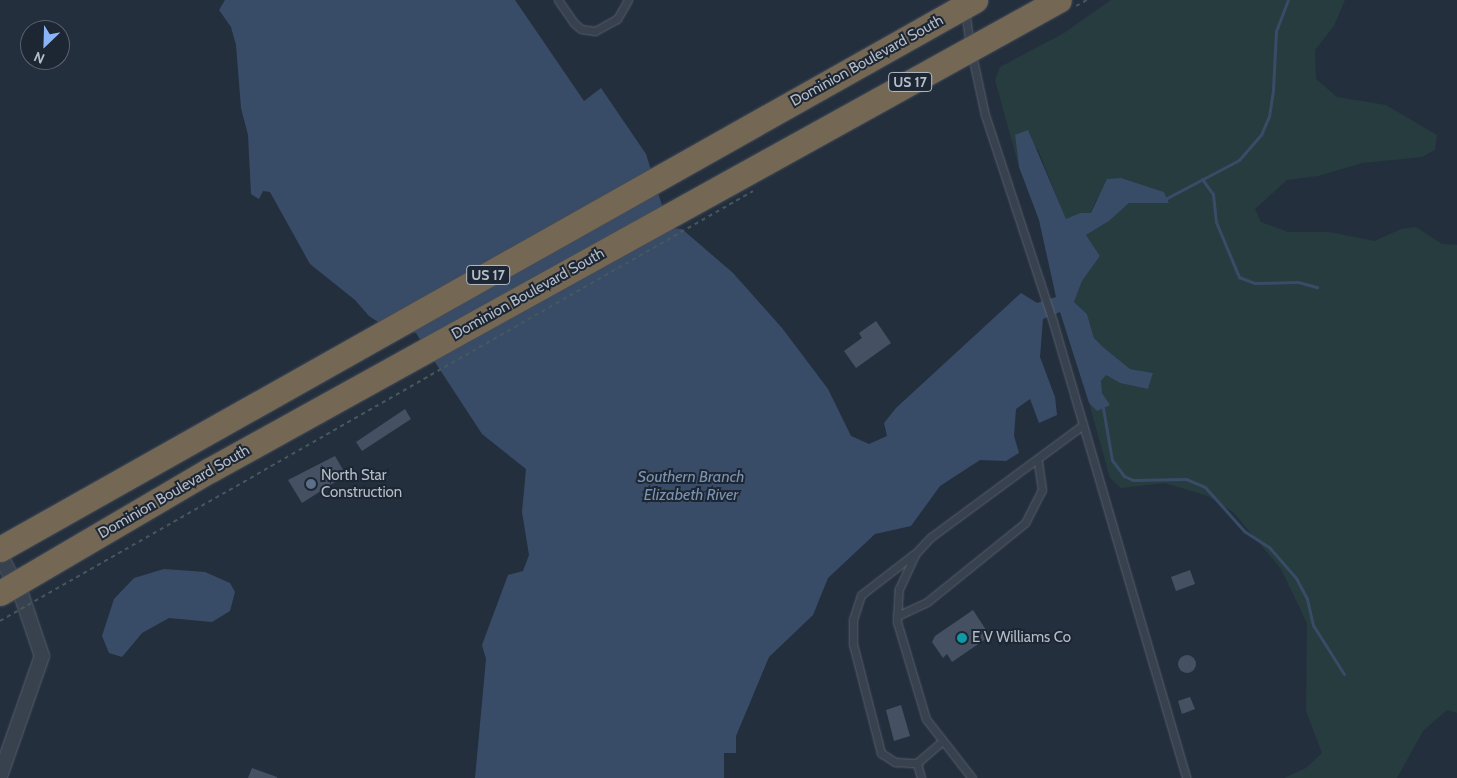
<!DOCTYPE html>
<style>
body{margin:0}
#map{position:relative;width:1457px;height:778px;overflow:hidden;background:#242f3e;font-family:Cabin,sans-serif}
div>[style]{position:absolute}
.green>*{inset:0;background:#263c3f}
.water>*{inset:0;background:#394c67}
.pier>*{inset:0;background:#242f3e}
.stream>*{height:3px;margin:-1.5px;padding:0 1.5px;transform-origin:1.5px;border-radius:1.5px;background:#394c67}
.building>*{inset:0;background:#455162}
.round{border-radius:50%}
.roads{filter:drop-shadow(0 0 1px #565f6c) drop-shadow(0 0 1px #565f6c)}
.service>*{height:7px;margin:-3.5px;padding:0 3.5px;transform-origin:3.5px;border-radius:3.5px;background:#38414e}
.minor>*{height:14px;margin:-7px;padding:0 7px;transform-origin:7px;border-radius:7px;background:#38414e}
.path-bridge>*{height:2px;margin-top:-1px;transform-origin:0;background:repeating-linear-gradient(90deg,#44595c 0 4px,transparent 0 8px)}
.bridges{filter:drop-shadow(0 0 1px #434c59) drop-shadow(0 0 1px #434c59)}
.motorway-bridge>*{height:25px;margin:-12.5px;padding:0 12.5px;transform-origin:12.5px;border-radius:12.5px;background:#746855}
.dots>*{width:14px;height:14px;translate:-50% -50%;box-sizing:border-box;border:2px solid #1d2633;border-radius:50%}
span{translate:-50% -50%;white-space:nowrap;text-align:center;line-height:1.15;-webkit-text-stroke:4px #1d2633;paint-order:stroke}
.shield-label span{padding:1px 4px;background:#1d2633;border:1px solid;border-radius:4px;-webkit-text-stroke-width:0}
.shield-label{font-size:14px;color:#b4bcc9;font-weight:700}
.street-label{font-size:15px;color:#b4bcc9}
.poi-label{font-size:15px;color:#b4bcc9}
.left{translate:0 -50%;text-align:left}
.water-label{font-size:16px;color:#7c92b1;font-style:italic}
.north{position:absolute;left:20px;top:20px;width:50px;height:50px;box-sizing:border-box;background:#1d2633;border:1px solid #59626f;border-radius:50%;rotate:204deg;font-size:14px;font-weight:700;line-height:20px;text-align:center;color:#b4bcc9}
.north::after{content:'';display:block;margin:auto;width:18px;height:22px;background:#8ab4f8;clip-path:polygon(50% 0,100% 100%,50% 72%,0 100%)}
</style>
<div id="map">
<div class="green">
<div style="clip-path:polygon(1111px 0,1345px 0,1334px 26px,1315px 50px,1316px 79px,1337px 97px,1386px 105px,1437px 135px,1435px 150px,1422px 157px,1362px 163px,1318px 176px,1287px 180px,1255px 209px,1261px 222px,1288px 232px,1329px 232px,1374px 241px,1401px 229px,1416px 227px,1442px 244px,1457px 245px,1457px 713px,1447px 710px,1423px 731px,1397px 778px,1284px 778px,1306px 768px,1322px 753px,1306px 711px,1307px 623px,1281px 569px,1233px 512px,1208px 496px,1165px 483px,1121px 488px,1110px 478px,1089px 403px,1097px 411px,1101px 381px,1106px 375px,1120px 383px,1148px 389px,1153px 373px,1130px 369px,1103px 347px,1094px 338px,1087px 314px,1074px 302px,1082px 281px,1100px 256px,1086px 235px,1109px 221px,1129px 203px,1169px 202px,1164px 192px,1121px 178px,1096px 200px,1091px 213px,1080px 213px,1066px 220px,1038px 150px,1015px 135px,1019px 167px,995px 80px,1000px 67px,1064px 33px)"></div>
</div>
<div class="water">
<div style="clip-path:polygon(225px 0,515px 0,584px 101px,601px 88px,646px 154px,669px 228px,682px 229px,733px 273px,782px 328px,828px 389px,851px 436px,869px 444px,887px 436px,884px 423px,896px 408px,1021px 293px,1037px 303px,1056px 297px,1039px 220px,1019px 167px,1015px 135px,1028px 130px,1066px 219px,1080px 213px,1091px 213px,1107px 179px,1121px 178px,1164px 192px,1169px 203px,1129px 203px,1109px 221px,1086px 235px,1100px 256px,1082px 281px,1074px 302px,1087px 314px,1094px 338px,1103px 347px,1130px 369px,1153px 373px,1148px 389px,1120px 383px,1106px 375px,1101px 381px,1102px 393px,1110px 405px,1097px 411px,1089px 403px,1060px 312px,1043px 319px,1040px 357px,1055px 397px,1057px 415px,1039px 423px,1030px 399px,1016px 409px,1014px 436px,1019px 453px,1006px 461px,980px 460px,940px 486px,911px 526px,875px 534px,828px 578px,813px 615px,769px 657px,736px 736px,736px 753px,724px 753px,724px 778px,475px 778px,486px 659px,482px 645px,508px 575px,523px 571px,529px 555px,522px 512px,526px 469px,482px 434px,416px 333px,386px 327px,369px 316px,355px 300px,310px 264px,270px 192px,263px 191px,259px 199px,251px 194px,248px 135px,241px 108px,236px 45px,231px 27px,219px 10px)"></div>
<div style="clip-path:polygon(164px 569px,205px 572px,230px 583px,235px 592px,230px 611px,212px 622px,169px 618px,142px 633px,122px 657px,109px 653px,102px 636px,114px 599px,134px 578px)"></div>
</div>
<div class="pier">
<div style="clip-path:polygon(481px 678px,484px 678px,473px 778px)"></div>
</div>
<div class="stream">
<div style="left:1202px;top:179px;width:19px;rotate:54deg"></div>
<div style="left:1213px;top:194px;width:28px;rotate:84deg"></div>
<div style="left:1216px;top:222px;width:60px;rotate:67.3deg"></div>
<div style="left:1239px;top:277px;width:17px;rotate:21deg"></div>
<div style="left:1255px;top:283px;width:43px;rotate:-1.3deg"></div>
<div style="left:1298px;top:282px;width:20px;rotate:15deg"></div>
<div style="left:1167px;top:198px;width:81px;rotate:-27.8deg"></div>
<div style="left:1239px;top:160px;width:33px;rotate:-49deg"></div>
<div style="left:1261px;top:135px;width:21px;rotate:-67deg"></div>
<div style="left:1269px;top:116px;width:26px;rotate:-81deg"></div>
<div style="left:1273px;top:90px;width:59px;rotate:-87.1deg"></div>
<div style="left:1276px;top:31px;width:33px;rotate:-69deg"></div>
<div style="left:1103px;top:408px;width:53px;rotate:80.2deg"></div>
<div style="left:1112px;top:460px;width:20px;rotate:53deg"></div>
<div style="left:1124px;top:476px;width:10px;rotate:24deg"></div>
<div style="left:1133px;top:480px;width:53px;rotate:-1.1deg"></div>
<div style="left:1186px;top:479px;width:21px;rotate:23deg"></div>
<div style="left:1205px;top:487px;width:59px;rotate:48.4deg"></div>
<div style="left:1244px;top:531px;width:30px;rotate:33deg"></div>
<div style="left:1269px;top:547px;width:41px;rotate:48.9deg"></div>
<div style="left:1296px;top:578px;width:24px;rotate:62deg"></div>
<div style="left:1307px;top:599px;width:27px;rotate:77deg"></div>
<div style="left:1313px;top:625px;width:58px;rotate:57.7deg"></div>
</div>
<div class="building">
<div style="clip-path:polygon(876px 321px,891px 343px,856px 368px,844px 351px,862px 338px,859px 333px)"></div>
<div style="clip-path:polygon(405px 409px,411px 419px,362px 451px,356px 442px)"></div>
<div style="clip-path:polygon(335px 456px,346px 475px,302px 503px,288px 480px)"></div>
<div style="clip-path:polygon(1190px 570px,1195px 584px,1176px 591px,1171px 577px)"></div>
<div style="clip-path:polygon(973px 610px,990px 636px,952px 662px,947px 654px,943px 658px,932px 642px,935px 636px)"></div>
<div class="round" style="left:1178px;top:655px;width:18px;height:18px"></div>
<div style="clip-path:polygon(1190px 697px,1195px 709px,1182px 714px,1178px 701px)"></div>
<div style="clip-path:polygon(901px 705px,910px 736px,894px 741px,886px 710px)"></div>
<div style="clip-path:polygon(252px 768px,277px 777px,277px 778px,248px 778px)"></div>
</div>
<div class="roads">
<div class="service">
<div style="left:558px;top:0;width:28px;rotate:55deg"></div>
<div style="left:574px;top:23px;width:9px;rotate:41deg"></div>
<div style="left:581px;top:29px;width:14px;rotate:8deg"></div>
<div style="left:595px;top:31px;width:25px;rotate:-29deg"></div>
<div style="left:617px;top:19px;width:22px;rotate:-60deg"></div>
<div style="left:965px;top:10px;width:34px;rotate:82deg"></div>
<div style="left:972px;top:55px;width:61px;rotate:77.8deg"></div>
<div style="left:985px;top:115px;width:218px;rotate:71.8deg"></div>
<div style="left:1053px;top:322px;width:475px;rotate:73.7deg"></div>
<div style="left:914px;top:554px;width:67px;rotate:142.3deg"></div>
<div style="left:861px;top:595px;width:26px;rotate:108deg"></div>
<div style="left:853px;top:620px;width:24px;rotate:90deg"></div>
<div style="left:853px;top:644px;width:113px;rotate:75.6deg"></div>
<div style="left:881px;top:753px;width:17px;rotate:33deg"></div>
<div style="left:895px;top:762px;width:22px;rotate:3deg"></div>
<div style="left:897px;top:616px;width:33px;rotate:-25deg"></div>
<div style="left:927px;top:602px;width:126px;rotate:-38.9deg"></div>
<div style="left:1025px;top:523px;width:37px;rotate:-63deg"></div>
<div style="left:1042px;top:490px;width:28px;rotate:-98deg"></div>
<div style="left:921px;top:778px;width:16px;rotate:-105deg"></div>
<div style="left:917px;top:763px;width:33px;rotate:-41deg"></div>
<div style="left:972px;top:778px;width:75px;rotate:-127.9deg"></div>
<div style="left:926px;top:719px;width:101px;rotate:-106.6deg"></div>
<div style="left:897px;top:622px;width:33px;rotate:-87deg"></div>
<div style="left:899px;top:589px;width:38px;rotate:-65deg"></div>
<div style="left:915px;top:554px;width:23px;rotate:-47deg"></div>
<div style="left:931px;top:537px;width:189px;rotate:-36.4deg"></div>
</div>
<div class="minor">
<div style="left:0;top:555px;width:47px;rotate:62.4deg"></div>
<div style="left:22px;top:597px;width:62px;rotate:71.3deg"></div>
<div style="left:42px;top:656px;width:127px;rotate:109.3deg"></div>
</div>
</div>
<div class="path-bridge">
<div style="left:1076px;top:6px;width:13px;rotate:-29deg"></div>
<div style="left:0;top:621px;width:867px;rotate:-29.73deg"></div>
</div>
<div class="bridges">
<div class="motorway-bridge">
<div style="left:0;top:549px;width:1119px;rotate:-29.38deg"></div>
<div style="left:0;top:593px;width:243px;rotate:-30.4deg"></div>
<div style="left:210px;top:470px;width:970px;rotate:-28.97deg"></div>
</div>
</div>
<div class="dots">
<div style="left:311px;top:484px;background:#5c6f8a"></div>
<div style="left:962px;top:638px;background:#0f9aa8"></div>
</div>
<div class="shield-label">
<span style="left:910px;top:82px">US 17</span>
<span style="left:488px;top:275px">US 17</span>
</div>
<div class="street-label">
<span style="left:867px;top:61px;rotate:-29deg">Dominion Boulevard South</span>
<span style="left:528px;top:294px;rotate:-29deg">Dominion Boulevard South</span>
<span style="left:174px;top:492px;rotate:-30deg">Dominion Boulevard South</span>
</div>
<div class="poi-label">
<span class="left" style="left:321px;top:484px">North Star<br>Construction</span>
<span class="left" style="left:972px;top:638px">E V Williams Co</span>
</div>
<div class="water-label">
<span style="left:691px;top:486px">Southern Branch<br>Elizabeth River</span>
</div>
<div class="north">N</div>
</div>
